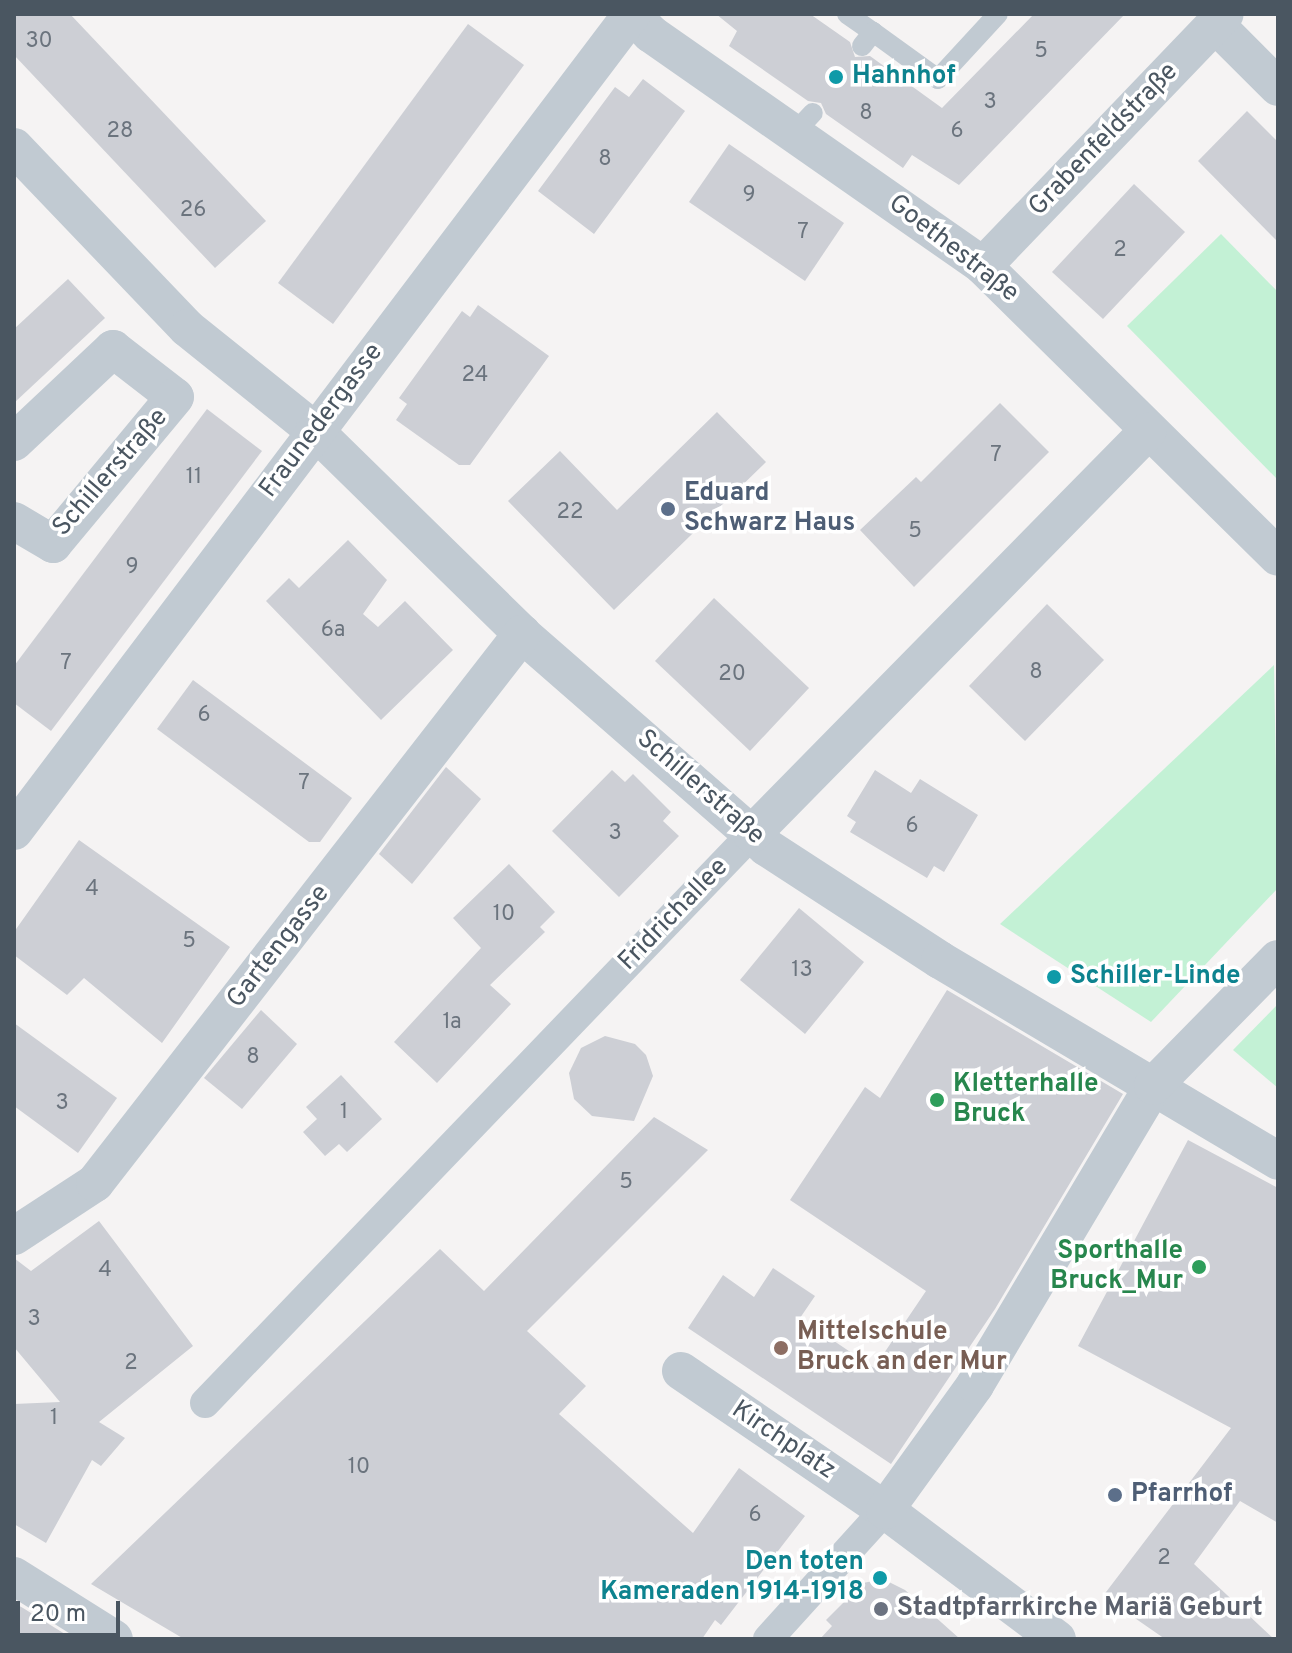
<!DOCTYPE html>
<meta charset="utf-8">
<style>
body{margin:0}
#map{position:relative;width:1292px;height:1653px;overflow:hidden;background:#f5f3f3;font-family:Overpass,sans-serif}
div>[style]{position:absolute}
.green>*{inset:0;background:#c3f1d5}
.building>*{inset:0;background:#cdcfd5}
.service>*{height:20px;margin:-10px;padding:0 10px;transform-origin:10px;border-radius:10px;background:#c1cad2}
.pedestrian>*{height:30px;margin:-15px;padding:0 15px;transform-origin:15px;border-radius:15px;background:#c1cad2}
.minor>*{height:38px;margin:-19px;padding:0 19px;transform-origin:19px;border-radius:19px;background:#c1cad2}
.dots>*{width:22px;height:22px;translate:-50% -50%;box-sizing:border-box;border:4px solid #fff;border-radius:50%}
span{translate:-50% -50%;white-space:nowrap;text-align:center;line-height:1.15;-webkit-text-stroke:7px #fff;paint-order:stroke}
.number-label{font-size:22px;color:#6b747e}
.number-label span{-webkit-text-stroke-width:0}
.culture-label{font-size:26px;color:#0d838f;font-weight:700}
.left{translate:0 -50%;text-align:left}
.right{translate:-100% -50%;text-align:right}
.street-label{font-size:26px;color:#4a5661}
.service-label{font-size:26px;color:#4e5e75;font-weight:700}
.leisure-label{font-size:26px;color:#27864d;font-weight:700}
.education-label{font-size:26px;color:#785e54;font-weight:700}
.worship-label{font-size:26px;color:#5b616d;font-weight:700}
.frame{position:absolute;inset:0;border:16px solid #4a5661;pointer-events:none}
.scale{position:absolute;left:16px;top:1601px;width:104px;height:36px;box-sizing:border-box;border:4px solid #4a5661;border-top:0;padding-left:10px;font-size:24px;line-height:28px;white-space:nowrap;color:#4a5661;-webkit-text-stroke:6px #fff;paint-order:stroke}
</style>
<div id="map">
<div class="green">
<div style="clip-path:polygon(1221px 234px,1278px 292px,1278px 480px,1127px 326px)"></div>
<div style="clip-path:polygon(1274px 665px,1278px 888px,1151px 1022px,1000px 924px)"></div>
<div style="clip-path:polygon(1278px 1004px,1278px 1088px,1233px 1050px)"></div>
</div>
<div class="building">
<div style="clip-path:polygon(14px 14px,70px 14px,266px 221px,215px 268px,14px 55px)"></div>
<div style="clip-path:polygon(716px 14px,810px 14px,850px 42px,855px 57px,870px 56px,942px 108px,1034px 14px,1125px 14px,959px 185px,912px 155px,903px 168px,826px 114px,821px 103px,808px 101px,729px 46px,737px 31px)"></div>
<div style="clip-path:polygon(468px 24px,524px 65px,333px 324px,278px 283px)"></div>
<div style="clip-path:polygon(643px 79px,685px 111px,594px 234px,538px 191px,615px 87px,629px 97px)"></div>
<div style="clip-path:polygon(1247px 111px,1278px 142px,1278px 242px,1198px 161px)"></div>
<div style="clip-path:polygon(729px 144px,844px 223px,805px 281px,689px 202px)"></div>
<div style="clip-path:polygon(1134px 184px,1185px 232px,1103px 319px,1052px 272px)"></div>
<div style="clip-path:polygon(68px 279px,105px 318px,14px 403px,14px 329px)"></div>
<div style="clip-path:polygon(478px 305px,549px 356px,470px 465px,459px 465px,396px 420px,407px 404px,399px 398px,462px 311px,470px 317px)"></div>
<div style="clip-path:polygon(1000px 403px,1049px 452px,914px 587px,860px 530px,916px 477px,921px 482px)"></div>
<div style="clip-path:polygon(207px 409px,262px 451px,51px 731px,14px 703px,14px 666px)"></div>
<div style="clip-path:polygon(717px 412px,766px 462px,614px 610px,508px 501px,560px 451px,617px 510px)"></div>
<div style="clip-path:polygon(348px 540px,387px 580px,363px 614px,378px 627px,405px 601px,453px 650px,381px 720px,266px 601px,289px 578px,299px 588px)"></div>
<div style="clip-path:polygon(714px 598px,809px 688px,750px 751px,655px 661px)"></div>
<div style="clip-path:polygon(1047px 604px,1104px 660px,1025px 741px,969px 686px)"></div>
<div style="clip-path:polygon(193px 680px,352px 798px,320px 842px,309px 842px,157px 729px)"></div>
<div style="clip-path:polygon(446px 767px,481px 799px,412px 884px,379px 854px)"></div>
<div style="clip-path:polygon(612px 770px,625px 782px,633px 774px,671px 812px,663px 821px,679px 836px,619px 897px,552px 831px)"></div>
<div style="clip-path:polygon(875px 770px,911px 793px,920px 779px,978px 815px,944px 872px,934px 866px,927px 878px,850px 832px,856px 822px,847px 816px)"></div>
<div style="clip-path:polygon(79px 840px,230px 947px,162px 1043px,84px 978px,67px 995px,14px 955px,14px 932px)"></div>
<div style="clip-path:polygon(509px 864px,555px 912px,540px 927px,545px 932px,490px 985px,511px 1004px,437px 1083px,394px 1042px,481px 948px,453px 918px)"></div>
<div style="clip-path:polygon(799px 908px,864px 962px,805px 1034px,740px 980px)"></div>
<div style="clip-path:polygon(947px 990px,1123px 1094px,995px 1309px,891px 1464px,688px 1328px,723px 1275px,754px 1297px,773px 1268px,815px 1296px,800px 1318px,874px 1368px,926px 1291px,790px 1200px,865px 1087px,880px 1098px)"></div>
<div style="clip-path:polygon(261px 1010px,297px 1044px,242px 1109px,204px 1078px)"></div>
<div style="clip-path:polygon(14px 1023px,117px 1098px,78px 1153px,14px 1106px)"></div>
<div style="clip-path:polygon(605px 1036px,635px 1044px,646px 1055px,653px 1076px,634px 1121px,592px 1116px,574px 1099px,569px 1073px,581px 1048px)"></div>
<div style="clip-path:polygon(341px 1075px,382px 1119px,347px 1152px,339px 1144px,325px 1156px,303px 1132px,317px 1119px,306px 1107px)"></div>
<div style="clip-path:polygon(654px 1117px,708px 1150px,527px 1331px,586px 1386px,559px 1414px,693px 1533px,739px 1468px,805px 1516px,721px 1625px,715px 1620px,702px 1639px,184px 1639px,91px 1584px,440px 1249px,484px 1291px)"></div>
<div style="clip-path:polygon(1188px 1140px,1278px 1188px,1278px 1523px,1240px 1501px,1194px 1564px,1274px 1639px,1165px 1639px,1103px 1596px,1231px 1428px,1078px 1346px)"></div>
<div style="clip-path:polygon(99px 1221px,193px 1346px,99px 1422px,125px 1438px,101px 1466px,92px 1460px,46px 1543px,14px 1524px,14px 1404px,60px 1402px,14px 1347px,14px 1258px,31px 1271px)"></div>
<div style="clip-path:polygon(883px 1579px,905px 1590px,960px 1639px,820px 1639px,832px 1626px,826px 1620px,863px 1583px)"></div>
<div style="clip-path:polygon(14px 1603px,23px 1608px,73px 1639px,14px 1639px)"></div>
</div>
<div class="service">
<div style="left:847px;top:14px;width:32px;rotate:35deg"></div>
<div style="left:862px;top:46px;width:18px;rotate:-52deg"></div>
<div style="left:873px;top:32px;width:80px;rotate:35.9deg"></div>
<div style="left:938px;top:79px;width:88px;rotate:-47.3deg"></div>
<div style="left:795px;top:132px;width:26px;rotate:-47deg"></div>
</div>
<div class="pedestrian">
<div style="left:205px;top:1403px;width:789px;rotate:-46.13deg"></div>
<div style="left:768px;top:1639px;width:174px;rotate:-47.8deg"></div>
</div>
<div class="minor">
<div style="left:631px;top:14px;width:28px;rotate:45deg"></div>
<div style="left:651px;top:34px;width:405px;rotate:34.9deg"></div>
<div style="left:983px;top:266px;width:414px;rotate:44.6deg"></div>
<div style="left:1215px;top:24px;width:89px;rotate:45deg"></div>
<div style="left:14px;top:147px;width:250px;rotate:46.3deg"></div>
<div style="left:187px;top:328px;width:163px;rotate:38.8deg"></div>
<div style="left:314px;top:430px;width:291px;rotate:44.4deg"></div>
<div style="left:522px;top:634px;width:324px;rotate:41.1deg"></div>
<div style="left:766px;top:847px;width:207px;rotate:33deg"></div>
<div style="left:940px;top:960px;width:393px;rotate:30.7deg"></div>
<div style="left:983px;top:266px;width:349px;rotate:-46.2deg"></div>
<div style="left:14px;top:442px;width:136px;rotate:-43.2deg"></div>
<div style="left:113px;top:349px;width:78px;rotate:37.7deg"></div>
<div style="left:175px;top:397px;width:191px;rotate:129.7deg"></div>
<div style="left:53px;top:544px;width:45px;rotate:-149.5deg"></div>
<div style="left:14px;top:831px;width:1024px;rotate:-52.9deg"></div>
<div style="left:752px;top:834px;width:564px;rotate:-45.5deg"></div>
<div style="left:14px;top:1236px;width:97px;rotate:-33.2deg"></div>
<div style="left:95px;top:1183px;width:696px;rotate:-52.13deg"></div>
<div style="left:681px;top:1371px;width:247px;rotate:34.3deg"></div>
<div style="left:885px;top:1510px;width:215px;rotate:36.9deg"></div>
<div style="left:885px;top:1510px;width:154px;rotate:-54.2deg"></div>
<div style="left:975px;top:1385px;width:348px;rotate:-59.2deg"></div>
<div style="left:1153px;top:1086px;width:178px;rotate:-45.5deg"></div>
<div style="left:14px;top:1576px;width:118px;rotate:32.2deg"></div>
</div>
<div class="dots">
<div style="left:836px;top:77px;background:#0f9aa8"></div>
<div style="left:668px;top:509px;background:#5c6f8a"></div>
<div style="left:1054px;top:977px;background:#0f9aa8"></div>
<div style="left:937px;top:1100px;background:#2e9e5b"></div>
<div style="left:1199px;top:1267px;background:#2e9e5b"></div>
<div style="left:781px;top:1348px;background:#8d6e63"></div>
<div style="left:1115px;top:1495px;background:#5c6f8a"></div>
<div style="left:880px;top:1578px;background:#0f9aa8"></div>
<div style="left:881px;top:1609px;background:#6b7280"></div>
</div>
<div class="number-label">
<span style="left:39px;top:42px">30</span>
<span style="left:1041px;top:52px">5</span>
<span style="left:990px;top:103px">3</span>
<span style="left:866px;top:114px">8</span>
<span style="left:120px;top:132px">28</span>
<span style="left:957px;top:132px">6</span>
<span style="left:605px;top:160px">8</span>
<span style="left:749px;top:196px">9</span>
<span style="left:193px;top:211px">26</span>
<span style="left:803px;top:233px">7</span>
<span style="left:1120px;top:251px">2</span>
<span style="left:475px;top:376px">24</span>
<span style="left:996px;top:456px">7</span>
<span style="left:194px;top:478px">11</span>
<span style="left:570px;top:513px">22</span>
<span style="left:915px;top:532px">5</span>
<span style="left:132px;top:568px">9</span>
<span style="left:333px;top:631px">6a</span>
<span style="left:66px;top:664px">7</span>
<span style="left:1036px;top:673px">8</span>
<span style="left:732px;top:675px">20</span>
<span style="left:204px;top:716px">6</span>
<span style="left:304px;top:784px">7</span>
<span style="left:912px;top:827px">6</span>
<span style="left:615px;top:834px">3</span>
<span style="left:92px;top:890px">4</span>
<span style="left:504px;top:915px">10</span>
<span style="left:189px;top:942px">5</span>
<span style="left:802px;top:971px">13</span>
<span style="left:452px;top:1023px">1a</span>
<span style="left:253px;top:1058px">8</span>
<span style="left:62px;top:1104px">3</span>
<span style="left:344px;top:1113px">1</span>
<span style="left:626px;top:1183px">5</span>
<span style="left:105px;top:1271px">4</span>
<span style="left:34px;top:1320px">3</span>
<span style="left:131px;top:1364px">2</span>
<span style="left:54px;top:1419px">1</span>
<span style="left:359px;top:1468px">10</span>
<span style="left:755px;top:1516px">6</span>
<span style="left:1164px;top:1559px">2</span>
</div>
<div class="culture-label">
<span class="left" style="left:852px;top:77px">Hahnhof</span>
<span class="left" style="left:1070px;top:977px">Schiller-Linde</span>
<span class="right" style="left:864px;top:1578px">Den toten<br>Kameraden 1914-1918</span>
</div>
<div class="street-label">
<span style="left:1104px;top:140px;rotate:-46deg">Grabenfeldstraße</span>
<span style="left:953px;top:249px;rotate:38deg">Goethestraße</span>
<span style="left:322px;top:421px;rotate:-53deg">Fraunedergasse</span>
<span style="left:111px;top:473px;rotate:-49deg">Schillerstraße</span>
<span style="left:700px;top:788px;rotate:41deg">Schillerstraße</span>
<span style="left:674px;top:915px;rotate:-46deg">Fridrichallee</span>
<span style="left:279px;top:947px;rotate:-52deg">Gartengasse</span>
<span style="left:783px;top:1441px;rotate:34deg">Kirchplatz</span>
</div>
<div class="service-label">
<span class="left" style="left:684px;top:509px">Eduard<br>Schwarz Haus</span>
<span class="left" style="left:1131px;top:1495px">Pfarrhof</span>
</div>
<div class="leisure-label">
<span class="left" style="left:953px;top:1100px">Kletterhalle<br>Bruck</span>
<span class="right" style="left:1183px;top:1267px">Sporthalle<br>Bruck_Mur</span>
</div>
<div class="education-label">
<span class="left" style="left:797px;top:1348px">Mittelschule<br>Bruck an der Mur</span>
</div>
<div class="worship-label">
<span class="left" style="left:897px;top:1609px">Stadtpfarrkirche Mariä Geburt</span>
</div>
<div class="frame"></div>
<div class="scale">20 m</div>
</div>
